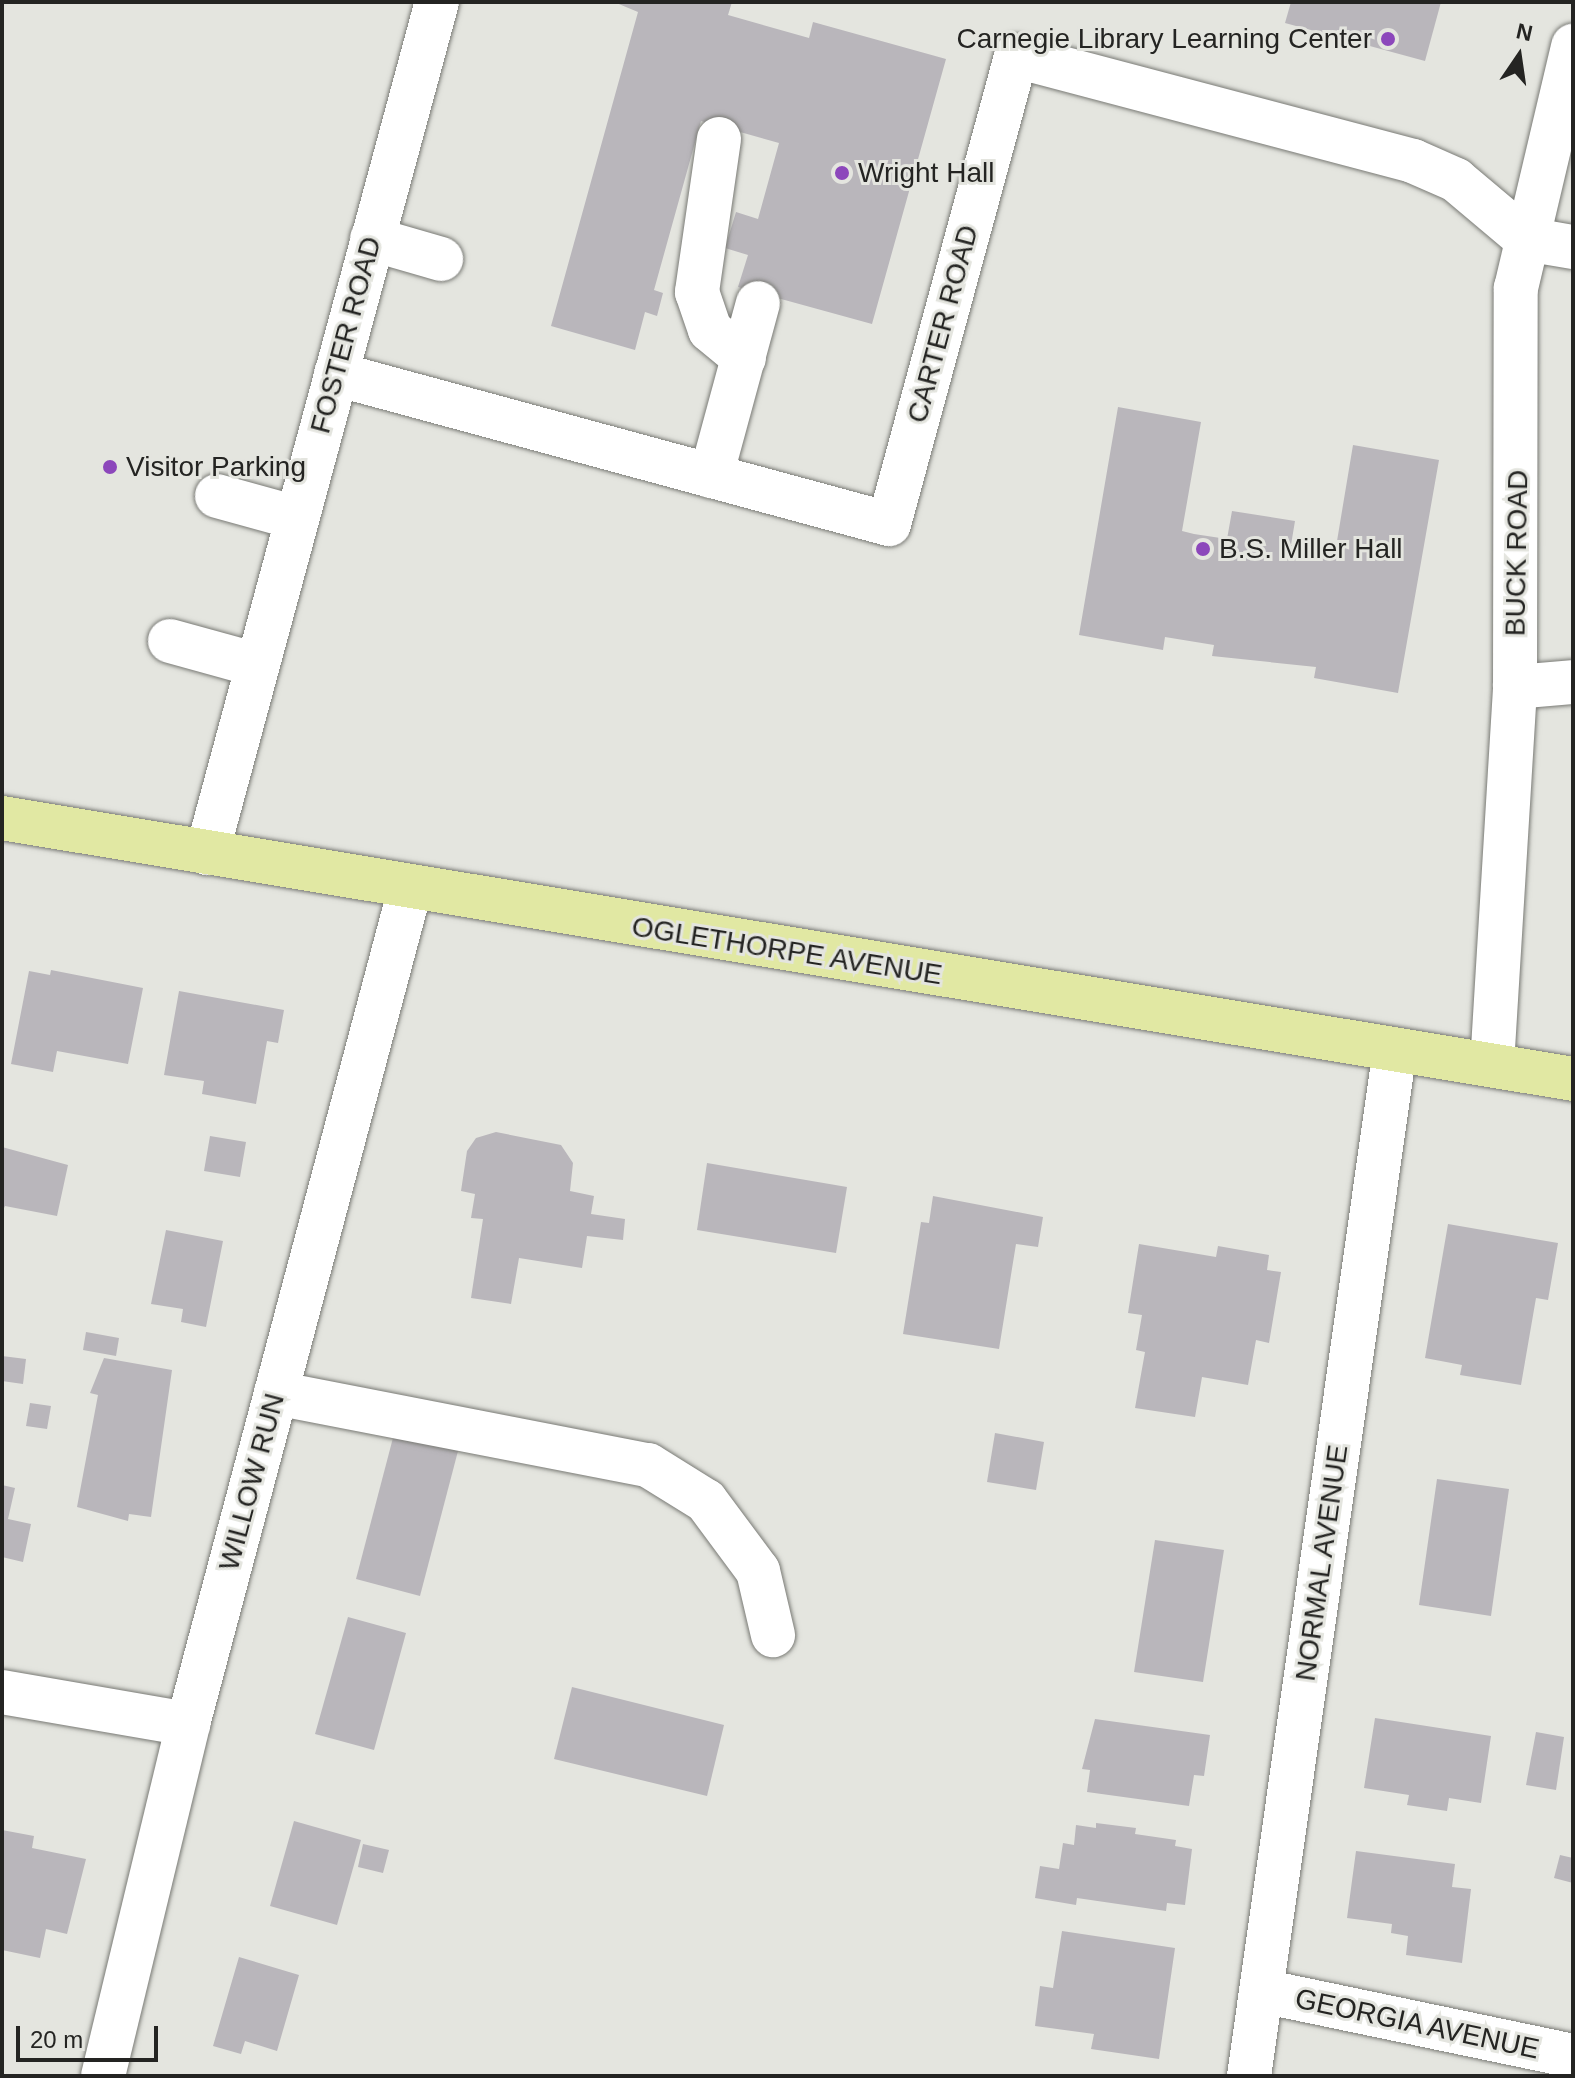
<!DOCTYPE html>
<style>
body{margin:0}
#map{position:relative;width:1575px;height:2078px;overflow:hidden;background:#e4e5df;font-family:Helvetica,sans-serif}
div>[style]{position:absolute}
.building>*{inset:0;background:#b9b6bb}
.roads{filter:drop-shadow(0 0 2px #797a75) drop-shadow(0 0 2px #797a75)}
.minor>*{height:44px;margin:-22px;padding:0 22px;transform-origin:22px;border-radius:22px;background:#fff}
.major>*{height:44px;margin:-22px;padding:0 22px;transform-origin:22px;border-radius:22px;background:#e1e8a3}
.dots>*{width:22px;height:22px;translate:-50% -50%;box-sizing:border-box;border:4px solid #e4e5df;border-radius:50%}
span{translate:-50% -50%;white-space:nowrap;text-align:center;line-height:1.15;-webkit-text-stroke:6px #e4e5df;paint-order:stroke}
.poi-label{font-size:28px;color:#242422}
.right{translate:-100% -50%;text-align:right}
.left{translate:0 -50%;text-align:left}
.street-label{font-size:28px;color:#242422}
.frame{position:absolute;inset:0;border:4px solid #242422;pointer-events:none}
.north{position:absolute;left:1479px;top:16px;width:80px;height:80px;-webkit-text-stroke:6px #e4e5df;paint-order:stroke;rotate:13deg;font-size:22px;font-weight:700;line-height:32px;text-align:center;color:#242422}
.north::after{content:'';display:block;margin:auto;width:28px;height:36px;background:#242422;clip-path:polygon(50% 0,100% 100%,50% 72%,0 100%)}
.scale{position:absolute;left:16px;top:2026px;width:142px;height:36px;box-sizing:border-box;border:4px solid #242422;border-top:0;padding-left:10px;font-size:24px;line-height:28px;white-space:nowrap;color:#242422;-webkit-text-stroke:6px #e4e5df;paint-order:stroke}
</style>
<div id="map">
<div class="building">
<div style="clip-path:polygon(614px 2px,732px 2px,728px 15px,809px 38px,813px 22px,946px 59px,872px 324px,738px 287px,748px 255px,725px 248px,736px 212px,758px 219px,779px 143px,701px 121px,654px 290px,663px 293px,657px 316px,645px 312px,635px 350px,551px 326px,638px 12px)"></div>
<div style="clip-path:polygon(1291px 2px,1441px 2px,1425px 61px,1285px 23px)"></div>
<div style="clip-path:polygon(1118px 407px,1201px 422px,1182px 531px,1194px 534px,1227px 539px,1232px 511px,1295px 521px,1291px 545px,1335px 553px,1353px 445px,1439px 460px,1398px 693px,1314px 678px,1316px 667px,1212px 656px,1214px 645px,1165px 637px,1163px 650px,1079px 635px)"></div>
<div style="clip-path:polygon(51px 970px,143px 988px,128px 1064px,57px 1051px,53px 1072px,11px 1064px,29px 971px,50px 975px)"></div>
<div style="clip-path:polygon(179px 991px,284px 1010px,278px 1043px,267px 1041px,256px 1104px,202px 1094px,204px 1081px,164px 1075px)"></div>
<div style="clip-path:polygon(496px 1132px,561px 1145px,573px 1163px,570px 1191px,594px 1196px,591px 1214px,625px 1219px,623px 1240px,587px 1236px,582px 1268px,519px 1258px,511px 1304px,471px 1298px,483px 1219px,471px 1218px,475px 1194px,461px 1191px,467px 1151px,476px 1138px)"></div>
<div style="clip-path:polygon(210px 1136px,246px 1142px,240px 1177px,204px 1171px)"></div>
<div style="clip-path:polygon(2px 1147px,68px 1165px,57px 1216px,5px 1206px,2px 1212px)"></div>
<div style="clip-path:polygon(707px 1163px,847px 1187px,836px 1253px,697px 1230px)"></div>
<div style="clip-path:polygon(933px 1196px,1043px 1217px,1038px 1247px,1016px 1244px,999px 1349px,903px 1334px,921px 1222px,929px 1223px)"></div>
<div style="clip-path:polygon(1448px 1224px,1558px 1243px,1548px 1300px,1536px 1298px,1521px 1385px,1460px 1375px,1462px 1365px,1425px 1358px)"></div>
<div style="clip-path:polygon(166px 1230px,223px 1241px,206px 1327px,181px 1322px,183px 1309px,151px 1304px)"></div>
<div style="clip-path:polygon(1139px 1244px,1216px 1257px,1218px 1246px,1269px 1255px,1267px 1270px,1281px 1272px,1269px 1343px,1256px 1340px,1248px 1385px,1202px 1377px,1195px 1417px,1135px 1408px,1145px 1352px,1136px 1350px,1142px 1315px,1128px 1313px)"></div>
<div style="clip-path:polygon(86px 1332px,119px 1338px,116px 1356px,83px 1350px)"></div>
<div style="clip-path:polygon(2px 1356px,26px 1359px,23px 1384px,2px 1381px)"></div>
<div style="clip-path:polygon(104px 1358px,172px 1370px,151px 1517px,129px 1514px,128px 1521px,77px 1507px,98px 1395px,90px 1393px)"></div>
<div style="clip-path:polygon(30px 1403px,51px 1406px,47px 1429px,26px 1426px)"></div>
<div style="clip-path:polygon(995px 1433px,1044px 1442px,1036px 1490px,987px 1482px)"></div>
<div style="clip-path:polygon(394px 1434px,458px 1451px,420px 1596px,356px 1579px)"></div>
<div style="clip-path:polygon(1437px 1479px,1509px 1489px,1491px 1616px,1419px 1605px)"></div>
<div style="clip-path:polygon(2px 1485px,15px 1488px,8px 1519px,31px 1524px,23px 1562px,2px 1557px)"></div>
<div style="clip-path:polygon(1155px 1540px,1224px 1550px,1203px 1682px,1134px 1672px)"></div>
<div style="clip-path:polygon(348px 1617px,406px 1633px,374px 1750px,315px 1734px)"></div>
<div style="clip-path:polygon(572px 1687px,724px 1725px,707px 1796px,554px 1759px)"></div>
<div style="clip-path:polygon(1375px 1718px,1491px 1736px,1481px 1803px,1449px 1798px,1447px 1811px,1407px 1805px,1409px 1795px,1364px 1788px)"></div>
<div style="clip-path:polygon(1095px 1719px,1210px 1735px,1204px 1776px,1194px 1775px,1189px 1806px,1087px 1792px,1090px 1770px,1082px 1769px)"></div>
<div style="clip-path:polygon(1536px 1732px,1564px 1737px,1556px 1790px,1526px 1785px)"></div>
<div style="clip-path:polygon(294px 1821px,361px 1840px,337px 1925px,270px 1906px)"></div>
<div style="clip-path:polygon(1096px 1823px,1136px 1828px,1135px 1834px,1176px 1840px,1175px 1846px,1192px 1849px,1185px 1905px,1167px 1903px,1166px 1911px,1077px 1898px,1076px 1905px,1035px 1898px,1040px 1866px,1059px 1869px,1063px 1843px,1074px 1845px,1076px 1825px,1096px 1828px)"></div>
<div style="clip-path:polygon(2px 1830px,34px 1836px,32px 1848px,86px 1859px,67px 1934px,46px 1929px,40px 1958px,2px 1950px)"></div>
<div style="clip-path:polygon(363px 1844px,389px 1850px,383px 1873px,358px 1867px)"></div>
<div style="clip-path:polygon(1356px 1851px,1455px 1864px,1452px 1887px,1471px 1889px,1462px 1963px,1406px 1955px,1408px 1936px,1391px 1933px,1392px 1924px,1347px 1918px)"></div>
<div style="clip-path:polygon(1560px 1855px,1573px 1858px,1573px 1883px,1554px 1878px)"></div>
<div style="clip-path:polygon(1062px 1931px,1175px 1948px,1159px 2059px,1091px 2049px,1094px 2034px,1035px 2026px,1040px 1986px,1053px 1988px)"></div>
<div style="clip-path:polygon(239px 1957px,299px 1975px,277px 2051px,245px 2041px,241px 2054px,213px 2046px)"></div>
</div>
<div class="roads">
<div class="minor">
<div style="left:719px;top:139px;width:155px;rotate:98.2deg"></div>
<div style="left:697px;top:292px;width:40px;rotate:71.1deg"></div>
<div style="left:710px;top:330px;width:44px;rotate:39.5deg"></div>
<div style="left:372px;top:239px;width:72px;rotate:16.2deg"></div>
<div style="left:336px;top:374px;width:573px;rotate:15.18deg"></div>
<div style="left:889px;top:524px;width:485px;rotate:-74.8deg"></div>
<div style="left:1016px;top:56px;width:411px;rotate:14.8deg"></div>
<div style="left:1413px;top:161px;width:47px;rotate:23.8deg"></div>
<div style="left:1456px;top:180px;width:92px;rotate:40.1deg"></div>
<div style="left:1526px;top:239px;width:48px;rotate:9.7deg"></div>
<div style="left:711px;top:476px;width:179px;rotate:-74.8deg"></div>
<div style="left:217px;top:496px;width:83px;rotate:15.4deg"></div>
<div style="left:170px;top:641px;width:90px;rotate:15.4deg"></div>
<div style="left:1515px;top:687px;width:58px;rotate:-4.9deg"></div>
<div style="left:207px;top:853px;width:882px;rotate:-74.88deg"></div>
<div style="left:1492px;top:1065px;width:379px;rotate:-86.5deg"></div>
<div style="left:1515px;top:687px;width:399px;rotate:-89.9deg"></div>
<div style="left:1516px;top:288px;width:249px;rotate:-76.7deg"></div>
<div style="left:276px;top:1393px;width:379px;rotate:11deg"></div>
<div style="left:648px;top:1465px;width:68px;rotate:31.8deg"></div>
<div style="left:706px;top:1501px;width:87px;rotate:53.4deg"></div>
<div style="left:758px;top:1571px;width:66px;rotate:76.8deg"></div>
<div style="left:2px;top:1692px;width:189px;rotate:9.8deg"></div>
<div style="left:1262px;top:1991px;width:318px;rotate:11.8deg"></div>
<div style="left:103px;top:2076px;width:362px;rotate:-76.4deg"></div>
<div style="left:188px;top:1724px;width:864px;rotate:-75.11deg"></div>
<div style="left:1249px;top:2076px;width:1037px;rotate:-81.91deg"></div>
</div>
<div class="major">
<div style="left:2px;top:818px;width:1593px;rotate:9.43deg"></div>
</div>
</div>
<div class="dots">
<div style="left:1388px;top:39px;background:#8c47bb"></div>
<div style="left:842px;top:173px;background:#8c47bb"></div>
<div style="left:110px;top:467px;background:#8c47bb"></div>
<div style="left:1203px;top:549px;background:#8c47bb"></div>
</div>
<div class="poi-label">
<span class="right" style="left:1372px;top:39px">Carnegie Library Learning Center</span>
<span class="left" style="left:858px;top:173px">Wright Hall</span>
<span class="left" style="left:126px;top:467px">Visitor Parking</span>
<span class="left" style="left:1219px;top:549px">B.S. Miller Hall</span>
</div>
<div class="street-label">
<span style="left:943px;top:324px;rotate:-75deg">CARTER ROAD</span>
<span style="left:346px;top:335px;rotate:-75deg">FOSTER ROAD</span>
<span style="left:1517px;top:553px;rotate:-89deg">BUCK ROAD</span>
<span style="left:787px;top:951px;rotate:9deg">OGLETHORPE AVENUE</span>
<span style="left:252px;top:1482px;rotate:-75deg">WILLOW RUN</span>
<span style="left:1322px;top:1563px;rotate:-82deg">NORMAL AVENUE</span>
<span style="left:1417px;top:2024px;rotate:12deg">GEORGIA AVENUE</span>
</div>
<div class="frame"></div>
<div class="north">N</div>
<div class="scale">20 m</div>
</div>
